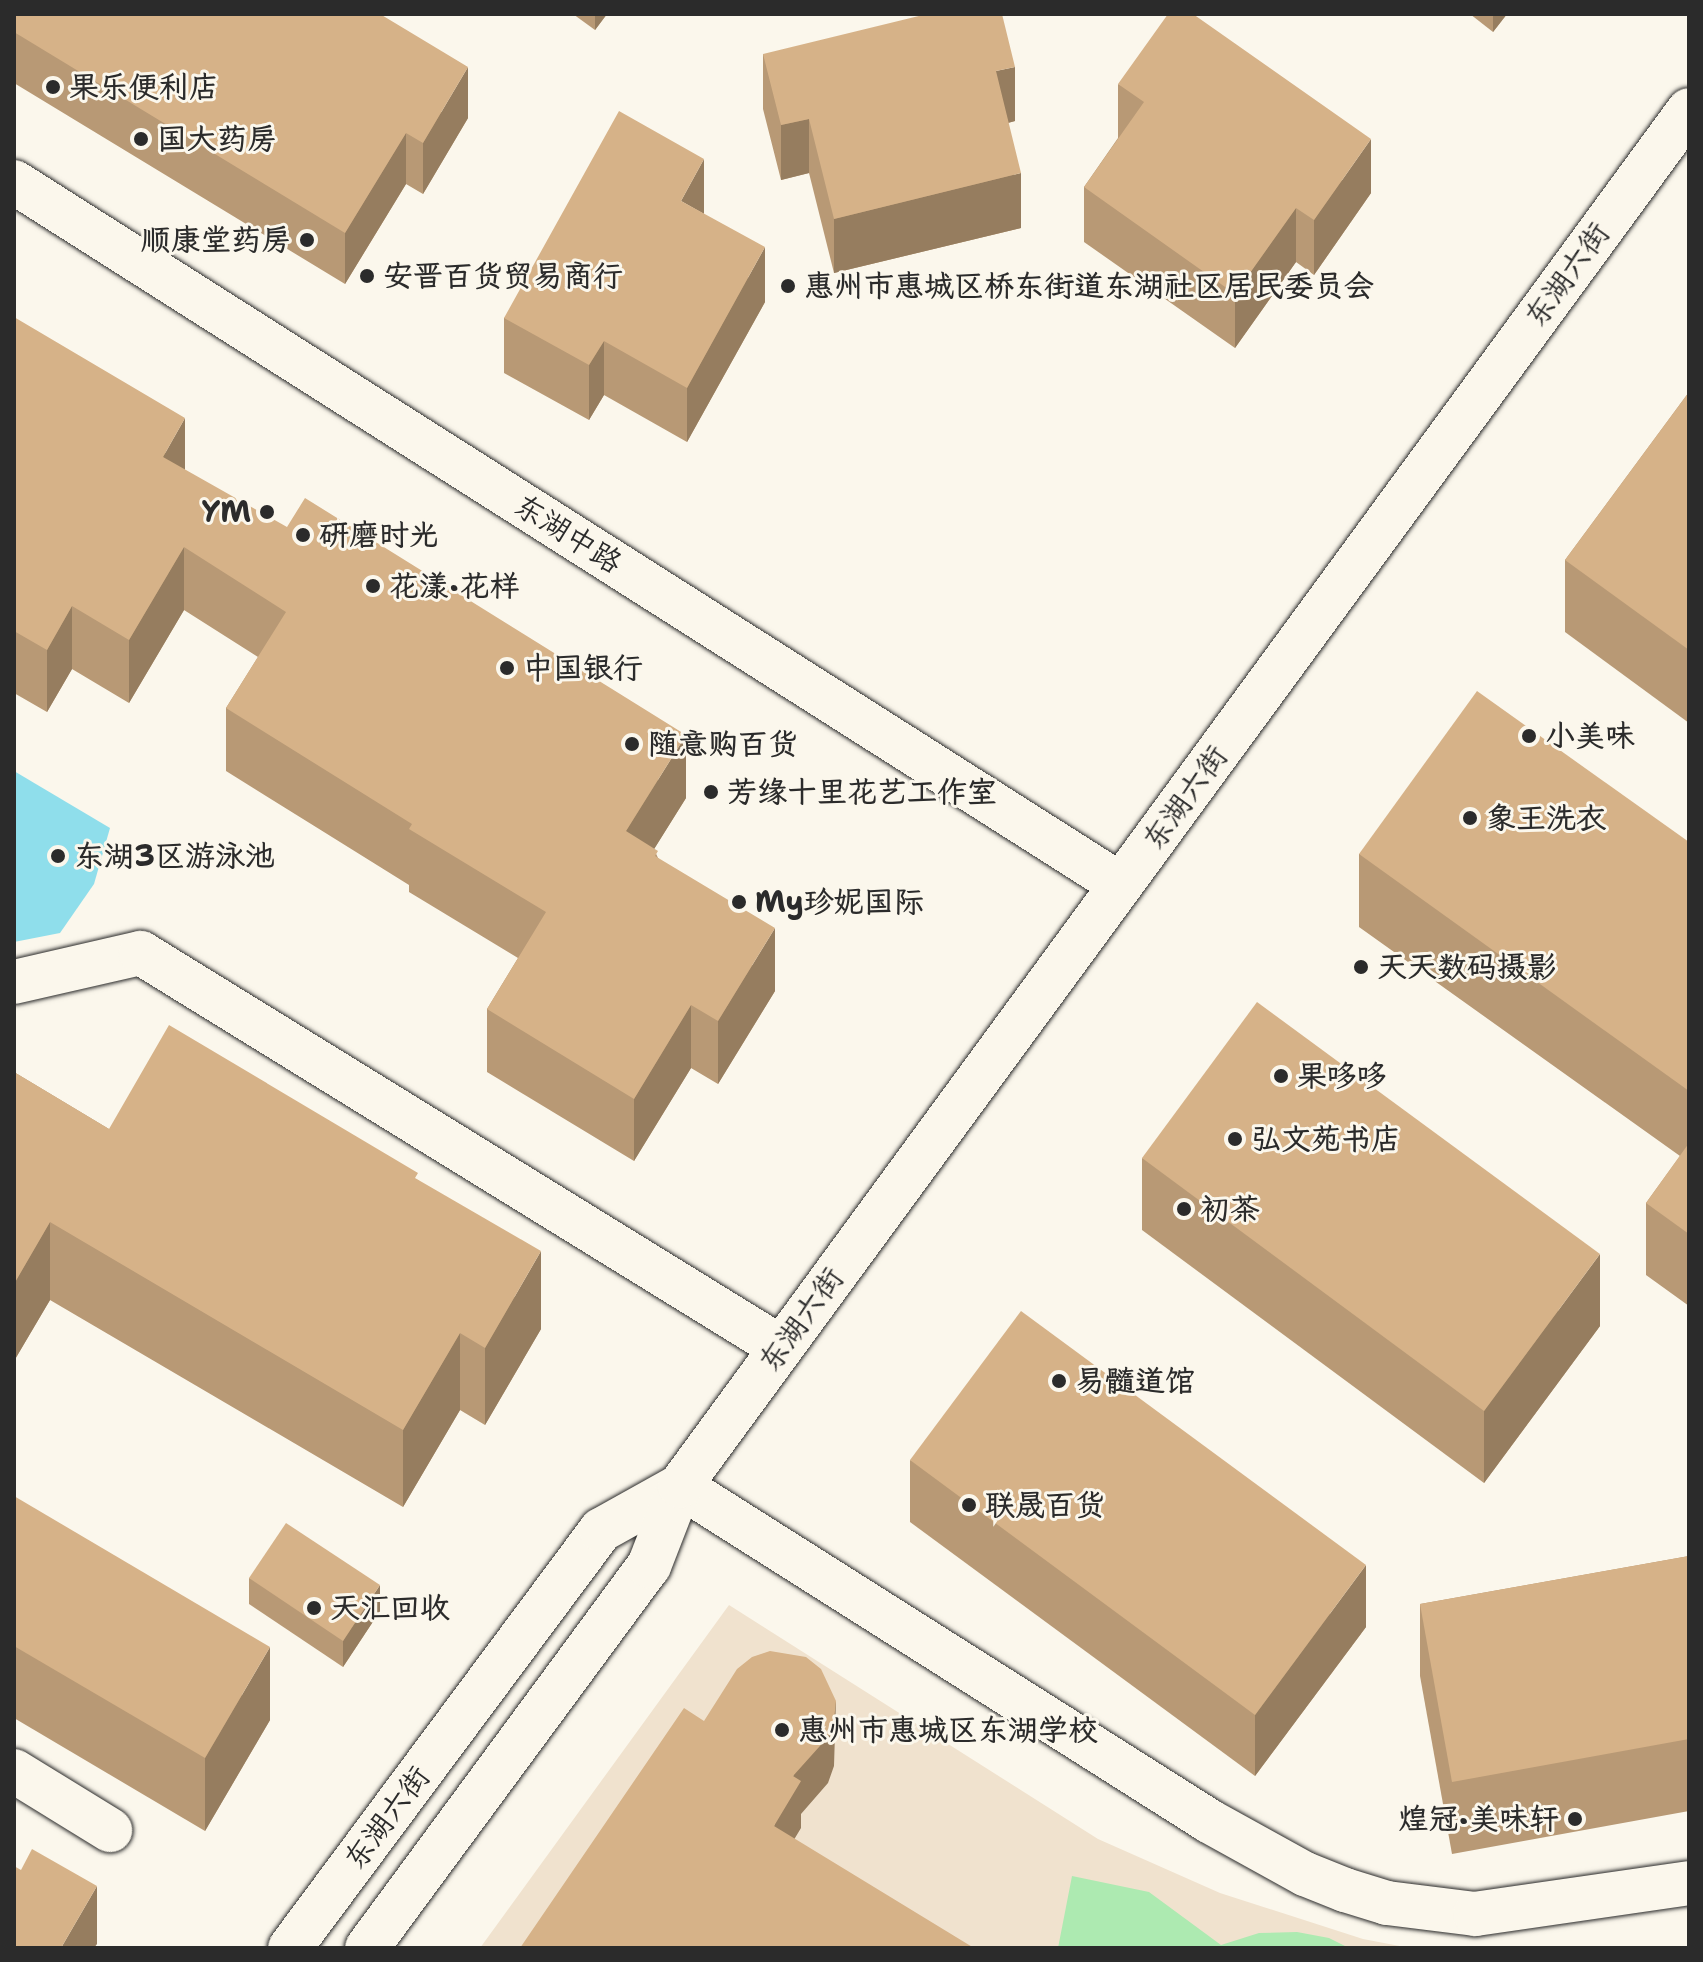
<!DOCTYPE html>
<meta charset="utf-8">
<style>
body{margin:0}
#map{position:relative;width:1703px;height:1962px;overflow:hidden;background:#fbf7ec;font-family:"Shantell Sans","LXGW WenKai TC",sans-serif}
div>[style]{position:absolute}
.built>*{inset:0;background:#f0e2ce}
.green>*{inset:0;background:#adeab1}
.water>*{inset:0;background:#8fdeeb}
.roads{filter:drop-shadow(0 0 2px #2b2b2b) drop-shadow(0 0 2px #2b2b2b)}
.minor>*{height:44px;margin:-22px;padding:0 22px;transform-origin:22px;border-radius:22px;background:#fbf7ec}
.wall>*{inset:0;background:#b89975}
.shaded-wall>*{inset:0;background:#967d5f}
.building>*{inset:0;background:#d6b288}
.dots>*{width:22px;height:22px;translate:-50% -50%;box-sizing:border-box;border:4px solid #fbf7ec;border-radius:50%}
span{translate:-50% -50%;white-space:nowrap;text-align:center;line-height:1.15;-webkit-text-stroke:6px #fbf7ec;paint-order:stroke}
.poi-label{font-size:30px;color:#2b2b2b;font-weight:700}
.left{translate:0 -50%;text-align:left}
.right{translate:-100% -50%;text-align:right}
.street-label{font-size:30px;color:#2b2b2b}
.frame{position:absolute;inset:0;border:16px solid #2b2b2b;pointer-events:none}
</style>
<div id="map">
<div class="built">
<div style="clip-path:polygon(729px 1605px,1098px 1839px,1220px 1893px,1363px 1939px,1410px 1948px,480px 1948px)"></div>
</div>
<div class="green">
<div style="clip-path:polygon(1072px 1876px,1149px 1892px,1221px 1945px,1259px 1933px,1297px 1932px,1329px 1938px,1349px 1948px,1058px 1948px)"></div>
</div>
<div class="water">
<div style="clip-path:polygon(14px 771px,110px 828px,94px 884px,60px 933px,14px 942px)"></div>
</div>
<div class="roads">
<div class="minor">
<div style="left:14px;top:182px;width:1311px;rotate:32.42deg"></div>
<div style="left:14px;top:982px;width:130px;rotate:-12.9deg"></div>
<div style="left:141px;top:953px;width:751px;rotate:31.66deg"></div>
<div style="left:680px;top:1486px;width:626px;rotate:32.34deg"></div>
<div style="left:1209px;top:1821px;width:110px;rotate:28.9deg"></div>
<div style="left:1305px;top:1874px;width:43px;rotate:21.8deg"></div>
<div style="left:1345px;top:1890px;width:44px;rotate:17.2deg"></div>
<div style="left:1387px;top:1903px;width:89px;rotate:7.1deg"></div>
<div style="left:1475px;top:1914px;width:216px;rotate:-8.2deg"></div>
<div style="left:14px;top:1771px;width:113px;rotate:31.6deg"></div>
<div style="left:290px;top:1948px;width:521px;rotate:-53.35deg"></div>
<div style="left:601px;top:1530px;width:90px;rotate:-29.1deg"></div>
<div style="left:367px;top:1948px;width:475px;rotate:-53.6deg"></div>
<div style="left:649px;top:1566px;width:86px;rotate:-68.8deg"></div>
<div style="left:680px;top:1486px;width:1706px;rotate:-53.75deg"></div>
</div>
</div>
<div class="wall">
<div style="clip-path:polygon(14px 14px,468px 118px,423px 194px,406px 184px,345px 284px,14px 83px)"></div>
<div style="clip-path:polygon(573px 14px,607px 14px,595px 30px)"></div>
<div style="clip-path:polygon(1470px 14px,1507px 14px,1493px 32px)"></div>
<div style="clip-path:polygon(763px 54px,1015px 121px,1008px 123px,1021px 228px,834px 273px,809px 173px,781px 180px,763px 109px)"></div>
<div style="clip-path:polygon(1118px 84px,1371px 193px,1314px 275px,1296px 262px,1235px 348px,1084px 242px,1084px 187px,1118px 138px)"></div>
<div style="clip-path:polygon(704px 214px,765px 302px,687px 442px,604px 395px,589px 420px,504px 373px,504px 318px)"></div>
<div style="clip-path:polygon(14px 317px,185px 470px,686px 798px,654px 849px,658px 858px,775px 991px,718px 1084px,691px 1068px,634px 1161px,487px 1072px,487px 1009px,518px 958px,409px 892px,409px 885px,226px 771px,226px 708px,258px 657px,184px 610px,129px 703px,72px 669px,47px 712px,14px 693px)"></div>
<div style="clip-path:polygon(1689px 392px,1689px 723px,1565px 632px,1565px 560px)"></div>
<div style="clip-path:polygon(1689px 842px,1689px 1306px,1646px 1275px,1646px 1203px,1680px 1156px,1359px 927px,1359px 854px)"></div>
<div style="clip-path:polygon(14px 1072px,109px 1129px,418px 1180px,541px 1329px,485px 1425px,460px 1410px,403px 1507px,50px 1300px,14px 1361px)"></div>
<div style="clip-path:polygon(1142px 1158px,1600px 1326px,1484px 1483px,1142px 1230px)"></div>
<div style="clip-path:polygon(910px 1460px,1366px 1627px,1255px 1776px,910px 1522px)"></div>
<div style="clip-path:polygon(14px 1496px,270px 1720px,205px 1831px,14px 1718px)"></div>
<div style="clip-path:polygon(1689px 1556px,1689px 1811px,1452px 1854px,1420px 1676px,1420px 1604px)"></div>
<div style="clip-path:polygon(249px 1578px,380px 1611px,343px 1667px,249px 1604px)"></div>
</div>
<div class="shaded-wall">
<div style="clip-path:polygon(595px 14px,607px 14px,595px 30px)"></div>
<div style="clip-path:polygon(1493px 14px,1507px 14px,1493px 32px)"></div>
<div style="clip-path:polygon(468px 67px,468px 118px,423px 194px,423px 143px)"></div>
<div style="clip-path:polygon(1015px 67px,1015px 121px,996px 126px,996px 71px)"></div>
<div style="clip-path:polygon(809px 119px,809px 173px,781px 180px,781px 125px)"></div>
<div style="clip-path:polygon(406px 133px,406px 184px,345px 284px,345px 233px)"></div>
<div style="clip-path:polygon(1371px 139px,1371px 193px,1314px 275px,1314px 220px)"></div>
<div style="clip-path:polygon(704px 159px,704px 214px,681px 201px)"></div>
<div style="clip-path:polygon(1021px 173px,1021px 228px,834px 273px,834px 219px)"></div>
<div style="clip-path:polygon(1296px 208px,1296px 262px,1235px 348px,1235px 294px)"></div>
<div style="clip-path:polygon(765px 247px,765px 302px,687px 442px,687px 388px)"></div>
<div style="clip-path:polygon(604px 341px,604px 395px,589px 420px,589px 365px)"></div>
<div style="clip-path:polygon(185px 418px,185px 481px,163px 457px)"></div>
<div style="clip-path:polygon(184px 547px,184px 610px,129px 703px,129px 640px)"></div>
<div style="clip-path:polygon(72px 606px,72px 669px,47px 712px,47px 650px)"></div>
<div style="clip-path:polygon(686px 735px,686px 798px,626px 894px,626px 831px)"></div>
<div style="clip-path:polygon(775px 928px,775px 991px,718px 1084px,718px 1021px)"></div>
<div style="clip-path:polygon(691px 1005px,691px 1068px,634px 1161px,634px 1099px)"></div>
<div style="clip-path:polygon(50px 1222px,50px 1300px,14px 1361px,14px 1284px)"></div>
<div style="clip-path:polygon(541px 1251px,541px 1329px,485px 1425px,485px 1348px)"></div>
<div style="clip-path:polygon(1600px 1254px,1600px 1326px,1484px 1483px,1484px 1411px)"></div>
<div style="clip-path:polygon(460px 1333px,460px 1410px,403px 1507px,403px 1430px)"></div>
<div style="clip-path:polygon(1366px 1565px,1366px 1627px,1255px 1776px,1255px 1715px)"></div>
<div style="clip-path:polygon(380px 1585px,380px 1611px,343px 1667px,343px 1641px)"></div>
<div style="clip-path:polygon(270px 1647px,270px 1720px,205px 1831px,205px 1758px)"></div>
<div style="clip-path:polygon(836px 1701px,834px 1766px,828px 1783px,801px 1814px,801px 1828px,774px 1873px,774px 1826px,793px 1776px)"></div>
<div style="clip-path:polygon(97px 1886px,97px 1944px,94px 1948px,61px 1948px)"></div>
</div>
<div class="building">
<div style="clip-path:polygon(14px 14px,380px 14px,468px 67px,423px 143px,406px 133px,345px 233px,14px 32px)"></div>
<div style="clip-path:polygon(927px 14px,1002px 14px,1015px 67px,996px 71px,1021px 173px,834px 219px,809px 119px,781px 125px,763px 54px)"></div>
<div style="clip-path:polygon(1168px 14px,1193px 14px,1371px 139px,1314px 220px,1296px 208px,1235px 294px,1084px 187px,1144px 102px,1118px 84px)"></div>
<div style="clip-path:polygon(619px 111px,704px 159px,681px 201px,765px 247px,687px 388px,604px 341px,589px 365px,504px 318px)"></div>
<div style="clip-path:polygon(14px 317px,185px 418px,163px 457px,287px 527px,305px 498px,686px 735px,626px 831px,658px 851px,655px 856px,775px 928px,718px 1021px,691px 1005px,634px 1099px,487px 1009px,546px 912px,409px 829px,412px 824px,226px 708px,286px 612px,184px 547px,129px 640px,72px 606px,47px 650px,14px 631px)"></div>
<div style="clip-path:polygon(1689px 392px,1689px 650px,1565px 560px)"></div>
<div style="clip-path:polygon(1477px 691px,1689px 842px,1689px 1091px,1359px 854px)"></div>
<div style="clip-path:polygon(1257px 1002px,1600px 1254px,1484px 1411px,1142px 1158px)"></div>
<div style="clip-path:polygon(169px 1025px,418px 1173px,415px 1178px,541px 1251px,485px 1348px,460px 1333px,403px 1430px,50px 1222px,14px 1284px,14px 1072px,109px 1129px)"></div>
<div style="clip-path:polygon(1689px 1143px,1689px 1234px,1646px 1203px)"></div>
<div style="clip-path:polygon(1021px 1311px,1366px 1565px,1255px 1715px,910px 1460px)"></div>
<div style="clip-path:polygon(14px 1496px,270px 1647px,205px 1758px,14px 1646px)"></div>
<div style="clip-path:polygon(286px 1523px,380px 1585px,343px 1641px,249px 1578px)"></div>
<div style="clip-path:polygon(1689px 1556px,1689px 1739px,1452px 1782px,1420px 1604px)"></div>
<div style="clip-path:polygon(770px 1651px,806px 1657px,821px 1669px,836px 1701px,834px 1720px,828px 1737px,793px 1776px,801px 1781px,774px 1826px,974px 1948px,520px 1948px,684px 1708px,704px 1721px,737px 1669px,752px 1657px)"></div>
<div style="clip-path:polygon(32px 1849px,97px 1886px,61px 1948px,14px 1948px,14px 1866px,21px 1870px)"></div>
</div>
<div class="dots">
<div style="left:53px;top:87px;background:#2b2b2b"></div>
<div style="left:141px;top:139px;background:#2b2b2b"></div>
<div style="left:307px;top:240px;background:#2b2b2b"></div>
<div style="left:367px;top:276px;background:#2b2b2b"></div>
<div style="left:788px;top:286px;background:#2b2b2b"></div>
<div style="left:267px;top:512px;background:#2b2b2b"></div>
<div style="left:303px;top:535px;background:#2b2b2b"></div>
<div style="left:373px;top:586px;background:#2b2b2b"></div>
<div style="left:507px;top:668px;background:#2b2b2b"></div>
<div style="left:1529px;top:736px;background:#2b2b2b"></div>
<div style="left:632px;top:744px;background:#2b2b2b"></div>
<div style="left:711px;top:792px;background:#2b2b2b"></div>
<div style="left:1470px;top:818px;background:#2b2b2b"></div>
<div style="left:58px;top:856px;background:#2b2b2b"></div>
<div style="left:739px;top:902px;background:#2b2b2b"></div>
<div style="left:1361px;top:967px;background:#2b2b2b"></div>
<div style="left:1281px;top:1076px;background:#2b2b2b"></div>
<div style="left:1235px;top:1139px;background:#2b2b2b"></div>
<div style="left:1184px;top:1209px;background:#2b2b2b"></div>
<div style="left:1059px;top:1381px;background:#2b2b2b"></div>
<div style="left:969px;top:1505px;background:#2b2b2b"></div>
<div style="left:314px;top:1608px;background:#2b2b2b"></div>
<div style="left:782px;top:1730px;background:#2b2b2b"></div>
<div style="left:1575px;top:1819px;background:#2b2b2b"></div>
</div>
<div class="poi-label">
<span class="left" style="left:69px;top:87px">果乐便利店</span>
<span class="left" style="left:157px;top:139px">国大药房</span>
<span class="right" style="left:291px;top:240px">顺康堂药房</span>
<span class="left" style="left:383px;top:276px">安晋百货贸易商行</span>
<span class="left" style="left:804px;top:286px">惠州市惠城区桥东街道东湖社区居民委员会</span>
<span class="right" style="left:251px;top:512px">YM</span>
<span class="left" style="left:319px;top:535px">研磨时光</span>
<span class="left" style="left:389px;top:586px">花漾·花样</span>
<span class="left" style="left:523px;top:668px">中国银行</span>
<span class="left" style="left:1545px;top:736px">小美味</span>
<span class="left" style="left:648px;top:744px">随意购百货</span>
<span class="left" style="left:727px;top:792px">芳缘十里花艺工作室</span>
<span class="left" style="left:1486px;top:818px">象王洗衣</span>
<span class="left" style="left:74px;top:856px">东湖3区游泳池</span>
<span class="left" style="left:755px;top:902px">My珍妮国际</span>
<span class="left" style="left:1377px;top:967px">天天数码摄影</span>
<span class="left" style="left:1297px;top:1076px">果哆哆</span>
<span class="left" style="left:1251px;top:1139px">弘文苑书店</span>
<span class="left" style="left:1200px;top:1209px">初茶</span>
<span class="left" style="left:1075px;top:1381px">易髓道馆</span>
<span class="left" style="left:985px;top:1505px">联晟百货</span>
<span class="left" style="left:330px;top:1608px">天汇回收</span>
<span class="left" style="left:798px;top:1730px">惠州市惠城区东湖学校</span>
<span class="right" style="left:1559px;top:1819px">煌冠·美味轩</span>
</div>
<div class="street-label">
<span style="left:1567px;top:275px;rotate:-54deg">东湖六街</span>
<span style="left:568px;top:534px;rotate:32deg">东湖中路</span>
<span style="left:1185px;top:798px;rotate:-54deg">东湖六街</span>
<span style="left:801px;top:1320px;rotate:-54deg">东湖六街</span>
<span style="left:387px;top:1818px;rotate:-53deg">东湖六街</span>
</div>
<div class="frame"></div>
</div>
